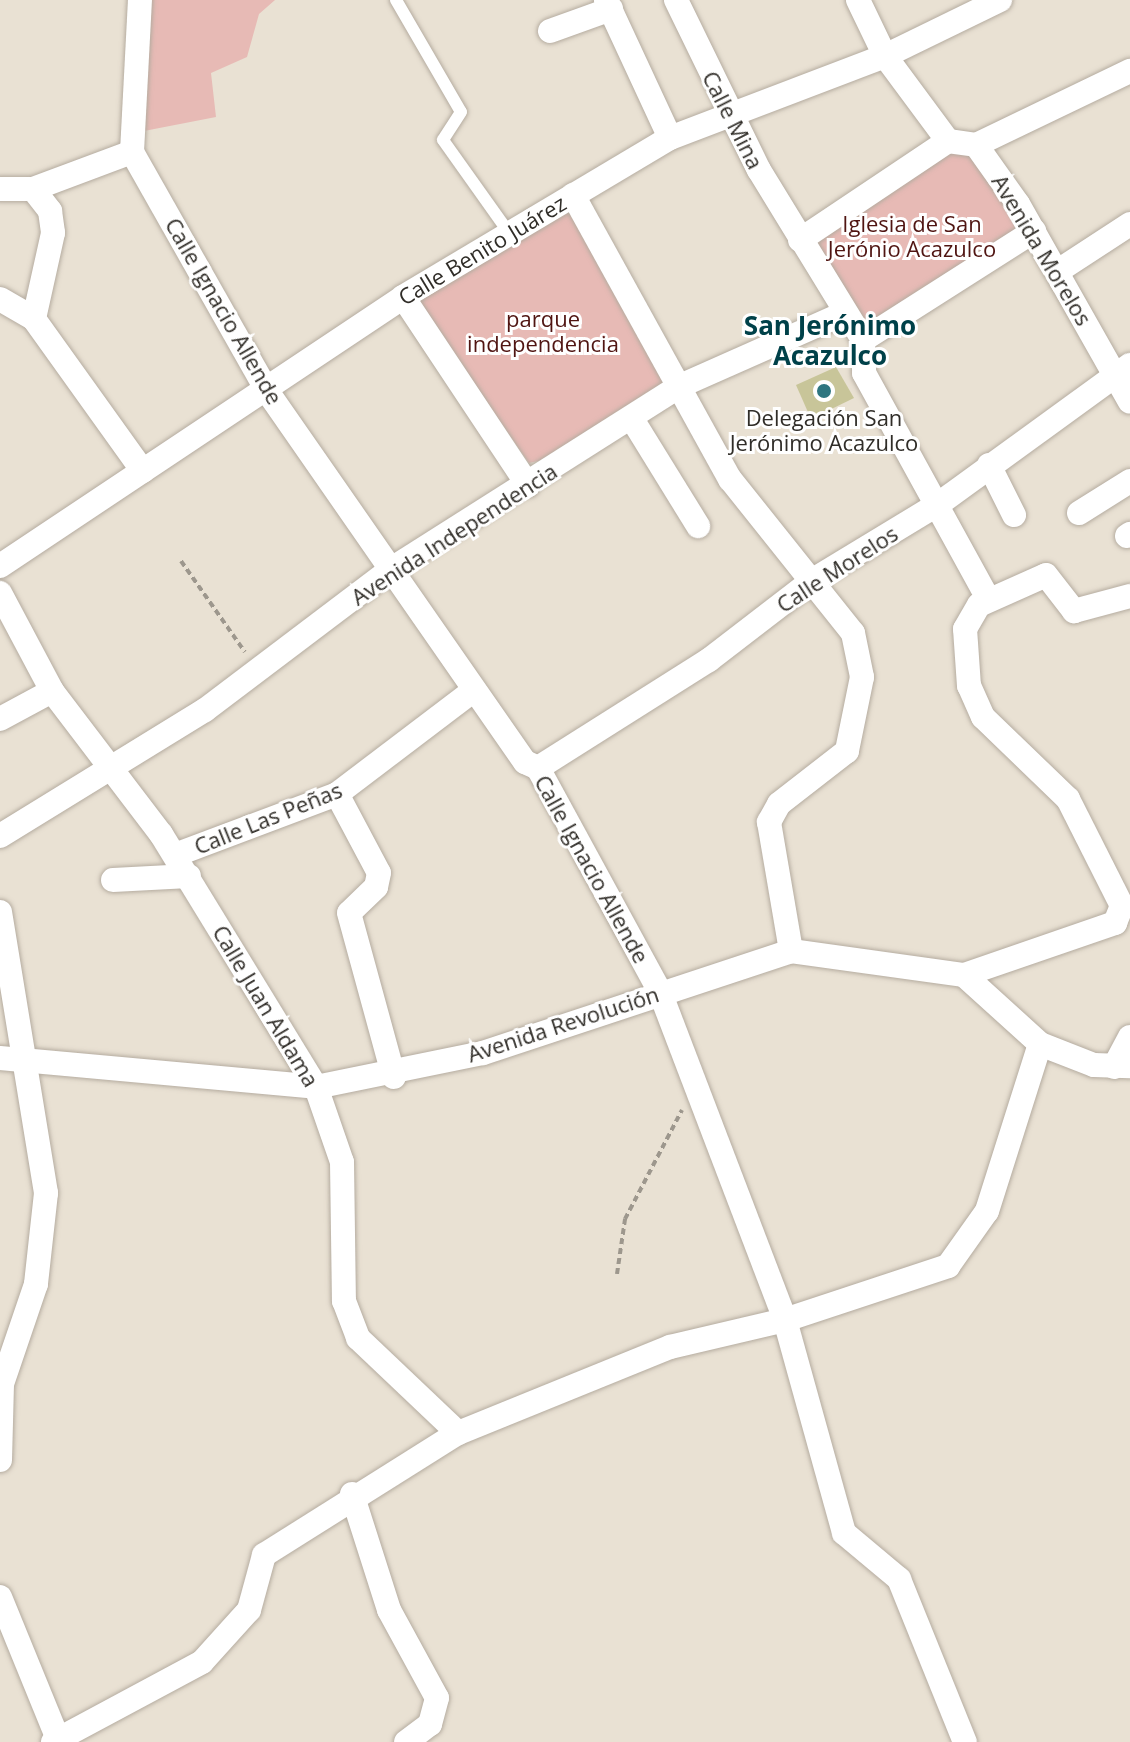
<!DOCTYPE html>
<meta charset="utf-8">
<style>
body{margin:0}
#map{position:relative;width:1130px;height:1742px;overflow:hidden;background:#e9e1d3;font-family:"Open Sans",sans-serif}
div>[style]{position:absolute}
.green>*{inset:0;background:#e7bab5}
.building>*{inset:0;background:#c8c599}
.path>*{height:4px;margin-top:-2px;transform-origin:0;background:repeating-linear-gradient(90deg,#9d978d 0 6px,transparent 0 10px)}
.roads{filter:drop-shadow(0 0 2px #b5aca0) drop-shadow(0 0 2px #b5aca0)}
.service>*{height:12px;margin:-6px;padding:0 6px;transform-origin:6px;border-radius:6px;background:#fff}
.minor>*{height:24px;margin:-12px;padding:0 12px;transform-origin:12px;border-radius:12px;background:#fff}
.dots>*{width:22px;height:22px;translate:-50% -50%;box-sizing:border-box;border:4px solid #fff;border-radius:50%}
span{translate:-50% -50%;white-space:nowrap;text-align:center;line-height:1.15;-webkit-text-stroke:6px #fff;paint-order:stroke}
.street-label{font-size:22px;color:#302d28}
.park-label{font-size:22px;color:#501512}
.poi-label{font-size:22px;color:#302d28}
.quarter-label{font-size:26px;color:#004149;font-weight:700}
</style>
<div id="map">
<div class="green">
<div style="clip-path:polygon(145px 0,275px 0,259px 14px,247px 57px,211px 73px,216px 117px,144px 131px)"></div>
<div style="clip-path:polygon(949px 148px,970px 155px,1027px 223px,866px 332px,803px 243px)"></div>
<div style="clip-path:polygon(571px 209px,675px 383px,565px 455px,529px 463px,416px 301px)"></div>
</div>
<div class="building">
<div style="clip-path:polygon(836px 367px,854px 398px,811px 419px,796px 385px)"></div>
</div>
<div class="path">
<div style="left:181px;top:561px;width:111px;rotate:54.9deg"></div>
<div style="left:617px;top:1274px;width:56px;rotate:-81.7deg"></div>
<div style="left:625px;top:1219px;width:123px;rotate:-62.4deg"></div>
</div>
<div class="roads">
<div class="service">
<div style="left:396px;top:0;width:129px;rotate:59.9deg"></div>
<div style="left:461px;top:112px;width:33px;rotate:123deg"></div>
<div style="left:443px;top:140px;width:114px;rotate:54.6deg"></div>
</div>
<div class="minor">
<div style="left:606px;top:0;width:152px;rotate:65.1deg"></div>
<div style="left:676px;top:0;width:189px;rotate:64deg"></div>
<div style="left:759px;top:170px;width:199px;rotate:58.5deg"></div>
<div style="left:863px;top:340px;width:33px;rotate:88deg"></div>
<div style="left:864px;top:373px;width:259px;rotate:61.2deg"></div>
<div style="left:858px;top:0;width:62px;rotate:64.3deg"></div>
<div style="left:885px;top:56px;width:106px;rotate:53.5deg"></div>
<div style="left:948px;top:141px;width:28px;rotate:8deg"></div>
<div style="left:976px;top:145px;width:72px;rotate:54.6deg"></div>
<div style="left:1018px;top:204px;width:227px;rotate:60.5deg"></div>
<div style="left:550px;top:31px;width:65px;rotate:-19.8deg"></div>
<div style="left:976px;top:145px;width:171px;rotate:-25.7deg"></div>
<div style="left:132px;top:152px;width:274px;rotate:60.5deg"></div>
<div style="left:267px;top:391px;width:452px;rotate:55.2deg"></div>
<div style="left:525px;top:762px;width:14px;rotate:25deg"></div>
<div style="left:538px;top:768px;width:255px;rotate:61.4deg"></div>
<div style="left:660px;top:992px;width:351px;rotate:69.1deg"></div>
<div style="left:785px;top:1320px;width:221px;rotate:74.5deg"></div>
<div style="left:844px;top:1533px;width:72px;rotate:39.9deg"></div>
<div style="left:899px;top:1579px;width:176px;rotate:68deg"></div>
<div style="left:132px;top:152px;width:152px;rotate:-87deg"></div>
<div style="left:0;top:189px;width:33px"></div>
<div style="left:33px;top:189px;width:106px;rotate:-20.5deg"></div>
<div style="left:33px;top:189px;width:28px;rotate:52deg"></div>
<div style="left:50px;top:211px;width:22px;rotate:82deg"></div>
<div style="left:53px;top:233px;width:88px;rotate:102.5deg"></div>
<div style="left:34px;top:319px;width:187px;rotate:54.4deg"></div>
<div style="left:573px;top:195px;width:325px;rotate:61.1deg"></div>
<div style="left:730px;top:479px;width:197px;rotate:51.4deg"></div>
<div style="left:853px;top:633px;width:45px;rotate:78.4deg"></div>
<div style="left:862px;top:677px;width:76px;rotate:101.5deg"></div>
<div style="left:847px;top:751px;width:86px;rotate:142.1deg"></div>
<div style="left:779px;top:804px;width:21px;rotate:119deg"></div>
<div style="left:769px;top:822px;width:131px;rotate:80.3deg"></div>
<div style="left:800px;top:240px;width:178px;rotate:-33.8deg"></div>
<div style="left:1058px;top:271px;width:86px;rotate:-33.1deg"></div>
<div style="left:403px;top:297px;width:226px;rotate:56.4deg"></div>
<div style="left:0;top:299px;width:39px;rotate:30deg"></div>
<div style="left:863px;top:340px;width:203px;rotate:-32.5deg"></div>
<div style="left:632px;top:419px;width:126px;rotate:58.3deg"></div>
<div style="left:989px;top:465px;width:56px;rotate:63.4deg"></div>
<div style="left:1079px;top:513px;width:60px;rotate:-32.1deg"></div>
<div style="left:1127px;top:536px;width:4px;rotate:-34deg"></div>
<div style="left:0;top:566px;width:485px;rotate:-33.7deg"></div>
<div style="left:403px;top:297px;width:311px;rotate:-30.8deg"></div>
<div style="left:670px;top:138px;width:230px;rotate:-20.9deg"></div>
<div style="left:885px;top:56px;width:128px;rotate:-26deg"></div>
<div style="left:0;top:593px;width:111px;rotate:62deg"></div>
<div style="left:52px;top:691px;width:180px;rotate:52.7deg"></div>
<div style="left:161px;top:834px;width:297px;rotate:58.5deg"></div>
<div style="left:316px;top:1087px;width:79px;rotate:70.9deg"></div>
<div style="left:342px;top:1162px;width:139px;rotate:89.2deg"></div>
<div style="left:344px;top:1301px;width:40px;rotate:69deg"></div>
<div style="left:358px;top:1338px;width:138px;rotate:43.5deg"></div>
<div style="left:0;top:719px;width:59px;rotate:-28.3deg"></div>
<div style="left:538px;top:768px;width:202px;rotate:-32.3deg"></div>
<div style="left:709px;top:660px;width:131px;rotate:-37.6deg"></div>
<div style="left:813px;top:580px;width:149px;rotate:-31.2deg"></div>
<div style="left:940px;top:503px;width:235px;rotate:-36deg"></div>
<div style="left:337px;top:794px;width:89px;rotate:62deg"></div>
<div style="left:379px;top:873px;width:14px;rotate:102deg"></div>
<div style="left:376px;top:887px;width:37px;rotate:136deg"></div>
<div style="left:349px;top:913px;width:170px;rotate:74.7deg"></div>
<div style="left:0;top:836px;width:241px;rotate:-31.6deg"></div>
<div style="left:205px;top:710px;width:236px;rotate:-37.1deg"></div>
<div style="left:393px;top:568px;width:340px;rotate:-32.4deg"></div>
<div style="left:680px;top:386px;width:180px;rotate:-23.9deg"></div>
<div style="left:175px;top:855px;width:173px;rotate:-20.6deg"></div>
<div style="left:337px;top:794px;width:172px;rotate:-37.2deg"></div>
<div style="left:113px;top:880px;width:76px;rotate:-3deg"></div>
<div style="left:0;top:912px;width:285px;rotate:80.7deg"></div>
<div style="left:46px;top:1193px;width:92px;rotate:96.3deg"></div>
<div style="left:36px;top:1284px;width:106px;rotate:108.8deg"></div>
<div style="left:2px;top:1384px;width:76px;rotate:91.5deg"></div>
<div style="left:964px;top:975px;width:103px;rotate:42.2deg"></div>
<div style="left:1040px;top:1044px;width:58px;rotate:21.3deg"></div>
<div style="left:1094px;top:1065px;width:36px;rotate:2deg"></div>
<div style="left:0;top:1058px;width:317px;rotate:5.2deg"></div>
<div style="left:316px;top:1087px;width:170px;rotate:-11.5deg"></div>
<div style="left:483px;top:1053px;width:324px;rotate:-18.3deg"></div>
<div style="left:791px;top:951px;width:175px;rotate:7.9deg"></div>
<div style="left:964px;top:975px;width:160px;rotate:-19deg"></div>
<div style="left:1115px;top:923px;width:18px;rotate:-68deg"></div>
<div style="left:1122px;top:906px;width:120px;rotate:-116.8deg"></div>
<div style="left:1068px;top:799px;width:118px;rotate:-136deg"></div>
<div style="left:983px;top:717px;width:34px;rotate:-114deg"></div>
<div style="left:969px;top:686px;width:57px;rotate:-94deg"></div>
<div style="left:965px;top:629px;width:28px;rotate:-60deg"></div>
<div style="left:979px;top:605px;width:73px;rotate:-24.1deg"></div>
<div style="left:1046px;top:575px;width:46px;rotate:52.1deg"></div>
<div style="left:1074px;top:611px;width:58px;rotate:-15deg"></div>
<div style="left:1114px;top:1067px;width:34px;rotate:-62deg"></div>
<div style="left:352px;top:1494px;width:122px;rotate:72.3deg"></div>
<div style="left:389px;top:1610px;width:100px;rotate:61.4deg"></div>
<div style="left:437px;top:1698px;width:27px;rotate:105deg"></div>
<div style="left:430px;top:1724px;width:30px;rotate:143deg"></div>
<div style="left:0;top:1597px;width:153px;rotate:67.8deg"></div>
<div style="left:53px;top:1742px;width:169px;rotate:-28.2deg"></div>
<div style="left:202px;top:1662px;width:70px;rotate:-47.9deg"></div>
<div style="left:249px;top:1610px;width:57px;rotate:-74.7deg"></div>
<div style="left:264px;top:1555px;width:229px;rotate:-32.2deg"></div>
<div style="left:458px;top:1433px;width:229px;rotate:-22.1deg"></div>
<div style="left:670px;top:1347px;width:118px;rotate:-13.2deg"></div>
<div style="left:785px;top:1320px;width:172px;rotate:-18.3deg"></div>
<div style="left:948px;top:1266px;width:67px;rotate:-54.7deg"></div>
<div style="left:987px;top:1211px;width:175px;rotate:-72.4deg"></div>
</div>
</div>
<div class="dots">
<div style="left:824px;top:391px;background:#2e7680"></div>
</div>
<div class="street-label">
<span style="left:733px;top:120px;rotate:63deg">Calle Mina</span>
<span style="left:482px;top:250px;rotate:-31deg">Calle Benito Juárez</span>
<span style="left:1042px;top:250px;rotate:59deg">Avenida Morelos</span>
<span style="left:224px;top:311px;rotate:60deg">Calle Ignacio Allende</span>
<span style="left:454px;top:534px;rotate:-33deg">Avenida Independencia</span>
<span style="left:837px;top:569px;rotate:-33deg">Calle Morelos</span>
<span style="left:268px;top:818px;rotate:-22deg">Calle Las Peñas</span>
<span style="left:592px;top:869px;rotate:61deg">Calle Ignacio Allende</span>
<span style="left:266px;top:1006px;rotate:59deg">Calle Juan Aldama</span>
<span style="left:563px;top:1024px;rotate:-18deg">Avenida Revolución</span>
</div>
<div class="park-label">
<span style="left:912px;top:236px">Iglesia de San<br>Jerónio Acazulco</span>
<span style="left:543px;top:331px">parque<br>independencia</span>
</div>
<div class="poi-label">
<span style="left:824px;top:430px">Delegación San<br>Jerónimo Acazulco</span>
</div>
<div class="quarter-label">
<span style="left:830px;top:341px">San Jerónimo<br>Acazulco</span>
</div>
</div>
